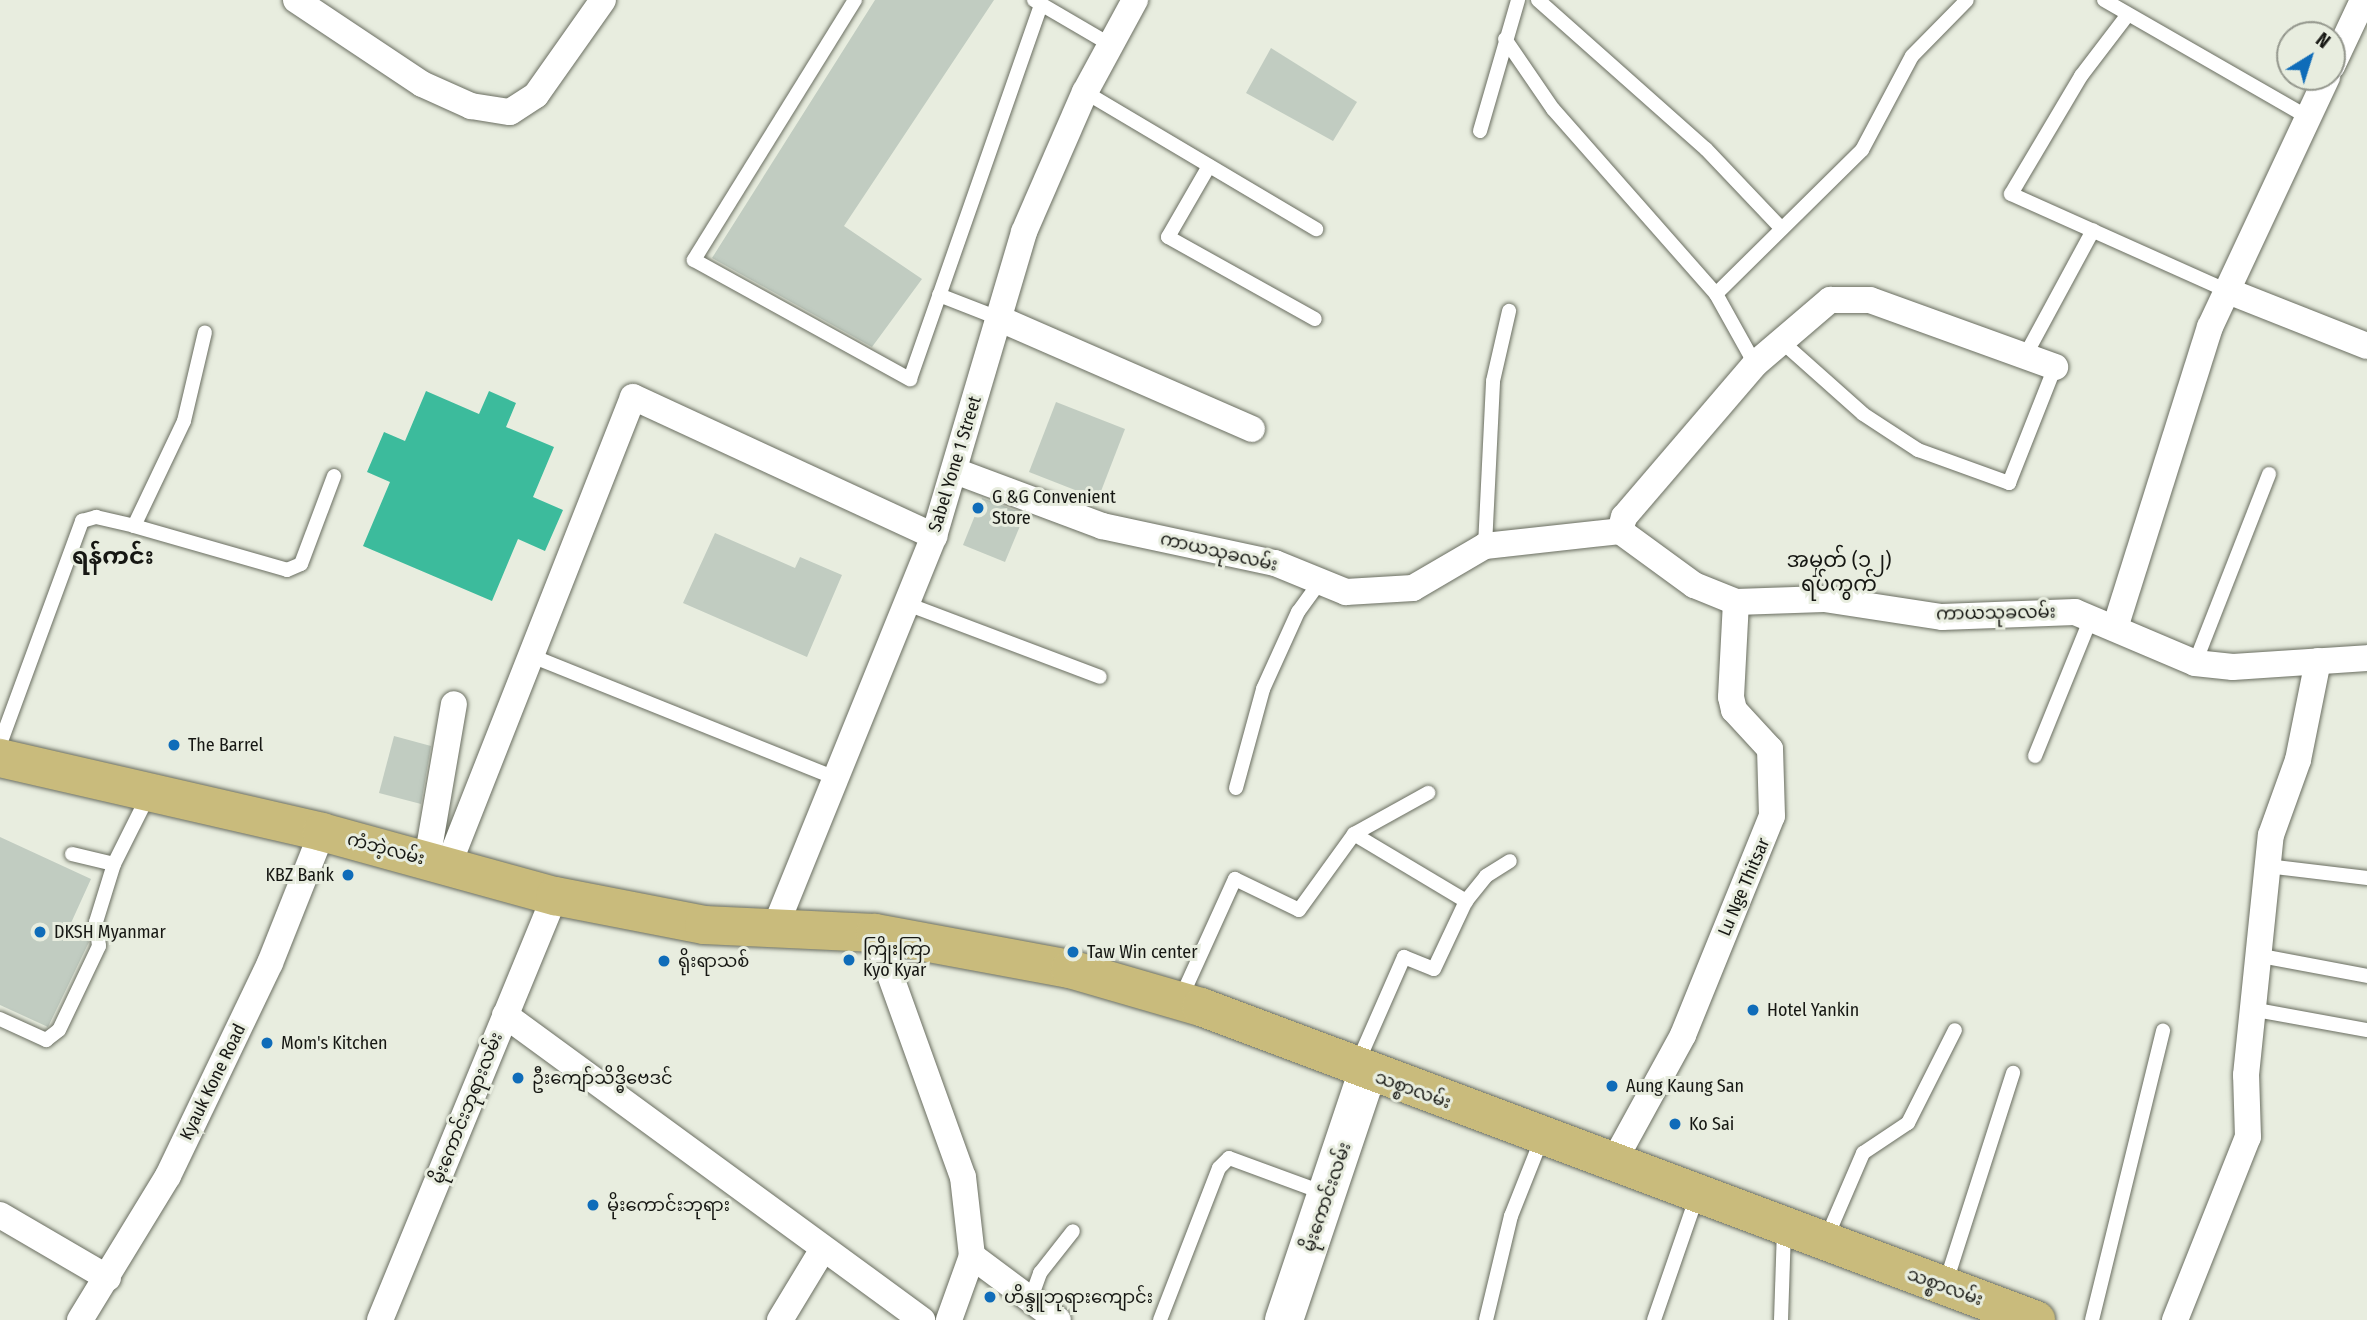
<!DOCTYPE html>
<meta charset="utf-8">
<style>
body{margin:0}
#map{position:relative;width:2367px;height:1320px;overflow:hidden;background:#e8eddf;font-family:"Fira Sans Condensed","Noto Sans Myanmar",sans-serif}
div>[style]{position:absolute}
.water>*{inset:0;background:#3cbb9c}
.building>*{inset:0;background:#c1ccc1}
.roads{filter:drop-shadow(0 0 2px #6a6e61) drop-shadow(0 0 2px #6a6e61)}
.service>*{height:14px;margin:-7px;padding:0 7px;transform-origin:7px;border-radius:7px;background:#fff}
.minor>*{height:26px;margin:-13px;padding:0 13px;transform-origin:13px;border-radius:13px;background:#fff}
.secondary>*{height:38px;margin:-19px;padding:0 19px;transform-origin:19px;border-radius:19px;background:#fff}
.primary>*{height:38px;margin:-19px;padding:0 19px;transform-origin:19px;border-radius:19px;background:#c9bb7c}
.dots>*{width:19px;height:19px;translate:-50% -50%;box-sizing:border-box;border:4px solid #e8eddf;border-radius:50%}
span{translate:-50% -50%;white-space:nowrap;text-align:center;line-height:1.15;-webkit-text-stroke:6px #e8eddf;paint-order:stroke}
.street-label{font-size:18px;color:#161713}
.poi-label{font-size:18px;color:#161713}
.left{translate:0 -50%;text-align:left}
.right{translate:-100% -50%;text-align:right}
.quarter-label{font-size:21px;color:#161713}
.district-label{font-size:24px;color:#161713;font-weight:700}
.north{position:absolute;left:2276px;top:21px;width:70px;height:70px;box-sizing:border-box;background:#e8eddf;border:2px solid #94978d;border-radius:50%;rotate:38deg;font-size:19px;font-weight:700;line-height:28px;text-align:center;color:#161713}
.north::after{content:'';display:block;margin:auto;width:24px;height:32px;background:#0f6cb9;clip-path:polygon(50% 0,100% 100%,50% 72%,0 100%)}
</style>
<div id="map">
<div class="water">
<div style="clip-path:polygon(426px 391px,479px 414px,489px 391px,516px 403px,506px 427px,554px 447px,533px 497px,563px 510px,545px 551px,518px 539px,492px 601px,363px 546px,390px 482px,367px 472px,384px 432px,405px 441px)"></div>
</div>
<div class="building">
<div style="clip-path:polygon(875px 0,994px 0,844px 226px,922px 279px,872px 347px,712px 258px)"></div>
<div style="clip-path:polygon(1271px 48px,1357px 102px,1333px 141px,1246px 93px)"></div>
<div style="clip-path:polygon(1056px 402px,1125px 429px,1098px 499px,1029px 472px)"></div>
<div style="clip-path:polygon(982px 498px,1025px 514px,1005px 562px,963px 545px)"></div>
<div style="clip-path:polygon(715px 533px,795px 568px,800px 557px,842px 575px,807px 657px,683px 603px)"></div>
<div style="clip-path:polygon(394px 736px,431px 746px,421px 804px,379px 793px)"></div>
<div style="clip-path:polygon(0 837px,91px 879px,71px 923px,89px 942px,48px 1027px,0 1005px)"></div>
</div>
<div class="roads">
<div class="service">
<div style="left:855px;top:0;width:306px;rotate:121.8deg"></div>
<div style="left:694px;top:260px;width:247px;rotate:28.9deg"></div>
<div style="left:910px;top:379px;width:397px;rotate:-70.7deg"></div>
<div style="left:1034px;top:0;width:89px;rotate:30.3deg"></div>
<div style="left:1538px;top:0;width:225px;rotate:41.6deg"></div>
<div style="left:1706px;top:149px;width:110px;rotate:46.5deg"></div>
<div style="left:2104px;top:0;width:233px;rotate:29.9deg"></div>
<div style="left:2126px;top:17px;width:74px;rotate:127.3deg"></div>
<div style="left:2081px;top:76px;width:137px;rotate:120.7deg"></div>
<div style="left:2011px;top:194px;width:238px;rotate:24.1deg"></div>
<div style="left:1505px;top:39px;width:85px;rotate:55.6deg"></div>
<div style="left:1553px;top:109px;width:247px;rotate:48.6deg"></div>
<div style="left:1716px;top:294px;width:80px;rotate:60.9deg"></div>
<div style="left:1085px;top:92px;width:269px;rotate:30.7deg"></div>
<div style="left:1480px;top:131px;width:136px;rotate:-73.8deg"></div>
<div style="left:1209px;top:166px;width:82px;rotate:120deg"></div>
<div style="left:1168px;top:237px;width:168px;rotate:29.2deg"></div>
<div style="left:1716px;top:294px;width:205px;rotate:-44.6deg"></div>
<div style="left:1862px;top:150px;width:106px;rotate:-62deg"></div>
<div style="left:1912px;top:56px;width:78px;rotate:-45.5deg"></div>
<div style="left:939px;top:295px;width:63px;rotate:21.3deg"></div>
<div style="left:1780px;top:340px;width:111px;rotate:41.7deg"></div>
<div style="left:1863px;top:414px;width:66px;rotate:33.2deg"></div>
<div style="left:1918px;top:450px;width:97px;rotate:19.9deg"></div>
<div style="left:2009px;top:483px;width:125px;rotate:-68.4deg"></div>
<div style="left:2025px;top:356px;width:143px;rotate:-61.6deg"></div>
<div style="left:134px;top:526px;width:116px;rotate:-64.5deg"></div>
<div style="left:184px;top:421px;width:91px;rotate:-76.7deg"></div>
<div style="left:1485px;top:546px;width:165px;rotate:-87.2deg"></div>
<div style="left:1493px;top:381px;width:72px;rotate:-77.1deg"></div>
<div style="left:907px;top:604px;width:206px;rotate:20.7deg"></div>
<div style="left:527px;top:654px;width:330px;rotate:21.9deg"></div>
<div style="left:2195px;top:663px;width:203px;rotate:-68.6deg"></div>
<div style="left:0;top:744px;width:238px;rotate:-69.8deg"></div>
<div style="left:82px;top:521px;width:15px;rotate:-16deg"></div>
<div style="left:96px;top:517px;width:39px;rotate:13deg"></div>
<div style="left:134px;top:526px;width:159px;rotate:16deg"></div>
<div style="left:287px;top:570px;width:15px;rotate:-23deg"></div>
<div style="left:301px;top:564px;width:94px;rotate:-69.4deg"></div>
<div style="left:2035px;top:756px;width:149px;rotate:-67.9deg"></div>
<div style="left:1236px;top:788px;width:103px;rotate:-74.7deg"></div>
<div style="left:1263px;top:689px;width:85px;rotate:-65.6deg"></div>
<div style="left:1298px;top:612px;width:34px;rotate:-54deg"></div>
<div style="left:1354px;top:834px;width:131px;rotate:30.9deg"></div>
<div style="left:72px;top:854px;width:43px;rotate:13.4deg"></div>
<div style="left:2267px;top:866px;width:101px;rotate:6.8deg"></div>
<div style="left:2256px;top:955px;width:113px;rotate:10.7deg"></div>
<div style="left:1180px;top:1000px;width:133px;rotate:-65.6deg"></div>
<div style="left:1235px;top:879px;width:71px;rotate:25.8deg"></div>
<div style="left:1299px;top:910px;width:94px;rotate:-54.1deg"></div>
<div style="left:1354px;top:834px;width:85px;rotate:-29deg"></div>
<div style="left:2251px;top:1009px;width:118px;rotate:10.3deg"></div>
<div style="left:0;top:1019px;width:51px;rotate:24.5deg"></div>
<div style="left:46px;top:1040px;width:16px;rotate:-38deg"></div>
<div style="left:59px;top:1030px;width:93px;rotate:-64.5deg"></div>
<div style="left:99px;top:946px;width:24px;rotate:-97deg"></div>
<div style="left:96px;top:922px;width:61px;rotate:-72.8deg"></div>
<div style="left:114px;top:864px;width:78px;rotate:-63.4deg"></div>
<div style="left:1357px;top:1064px;width:117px;rotate:-66.3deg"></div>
<div style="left:1404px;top:957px;width:32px;rotate:22deg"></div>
<div style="left:1434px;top:969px;width:75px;rotate:-64.8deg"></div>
<div style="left:1466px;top:901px;width:32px;rotate:-51deg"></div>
<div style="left:1486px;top:876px;width:28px;rotate:-32deg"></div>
<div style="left:1826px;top:1239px;width:94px;rotate:-66.7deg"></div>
<div style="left:1863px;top:1153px;width:54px;rotate:-33.7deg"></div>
<div style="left:1908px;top:1123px;width:104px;rotate:-63.2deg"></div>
<div style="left:1945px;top:1285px;width:223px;rotate:-72.2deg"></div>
<div style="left:1031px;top:1298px;width:27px;rotate:-70deg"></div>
<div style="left:1040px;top:1273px;width:53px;rotate:-51.8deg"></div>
<div style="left:1160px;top:1320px;width:163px;rotate:-68.8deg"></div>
<div style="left:1219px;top:1168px;width:14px;rotate:-45deg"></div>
<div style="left:1229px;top:1158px;width:101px;rotate:20.2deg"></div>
<div style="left:1486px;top:1320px;width:107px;rotate:-76.5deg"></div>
<div style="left:1511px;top:1216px;width:84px;rotate:-68.3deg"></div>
<div style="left:1654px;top:1320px;width:131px;rotate:-70.9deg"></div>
<div style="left:1781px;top:1320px;width:91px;rotate:-88.1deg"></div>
<div style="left:2092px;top:1320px;width:298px;rotate:-76.2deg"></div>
</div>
<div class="minor">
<div style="left:296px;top:0;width:151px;rotate:33.7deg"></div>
<div style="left:422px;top:84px;width:54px;rotate:24.2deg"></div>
<div style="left:471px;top:106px;width:39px;rotate:9deg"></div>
<div style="left:510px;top:112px;width:31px;rotate:-33deg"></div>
<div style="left:536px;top:95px;width:116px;rotate:-54.8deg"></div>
<div style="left:2332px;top:66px;width:73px;rotate:-64.8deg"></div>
<div style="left:2228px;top:291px;width:149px;rotate:21.6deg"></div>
<div style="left:998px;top:318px;width:277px;rotate:23.6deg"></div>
<div style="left:955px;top:471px;width:157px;rotate:20.5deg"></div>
<div style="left:1102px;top:526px;width:177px;rotate:12.1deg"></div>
<div style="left:1275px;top:563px;width:77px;rotate:22.2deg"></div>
<div style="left:1346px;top:592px;width:67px;rotate:-3.4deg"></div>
<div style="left:1413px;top:588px;width:83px;rotate:-30.3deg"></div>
<div style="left:1485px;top:546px;width:136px;rotate:-6.3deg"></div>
<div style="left:1620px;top:531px;width:92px;rotate:36.1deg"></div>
<div style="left:1694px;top:585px;width:45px;rotate:22deg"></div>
<div style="left:1736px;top:602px;width:88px;rotate:-2deg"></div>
<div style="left:1824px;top:599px;width:119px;rotate:8.7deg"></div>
<div style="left:1942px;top:617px;width:133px;rotate:-2.2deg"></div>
<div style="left:2075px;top:612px;width:130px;rotate:23deg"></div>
<div style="left:2195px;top:663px;width:38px;rotate:6deg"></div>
<div style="left:2233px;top:667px;width:134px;rotate:-3.8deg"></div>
<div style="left:1620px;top:531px;width:15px;rotate:-74deg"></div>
<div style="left:1624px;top:517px;width:201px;rotate:-49.4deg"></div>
<div style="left:1755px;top:364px;width:99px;rotate:-40.5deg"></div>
<div style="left:1830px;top:300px;width:40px"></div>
<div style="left:1870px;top:300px;width:197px;rotate:19.9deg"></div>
<div style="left:2115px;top:628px;width:316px;rotate:-72.5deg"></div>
<div style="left:2210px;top:327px;width:276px;rotate:-64.9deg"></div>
<div style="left:427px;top:860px;width:158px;rotate:-80.2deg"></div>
<div style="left:448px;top:866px;width:504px;rotate:-68.47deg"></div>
<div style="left:633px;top:397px;width:332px;rotate:24.8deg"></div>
<div style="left:774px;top:930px;width:425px;rotate:-67.9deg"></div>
<div style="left:934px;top:536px;width:317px;rotate:-73.5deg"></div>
<div style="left:1024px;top:232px;width:153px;rotate:-66.5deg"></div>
<div style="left:1085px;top:92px;width:105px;rotate:-61.5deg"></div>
<div style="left:875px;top:933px;width:259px;rotate:70.2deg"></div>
<div style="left:963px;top:1177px;width:80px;rotate:83.5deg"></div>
<div style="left:972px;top:1256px;width:68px;rotate:109.8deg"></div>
<div style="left:505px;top:1015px;width:517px;rotate:36.18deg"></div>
<div style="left:1613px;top:1163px;width:146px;rotate:-61.3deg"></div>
<div style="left:1683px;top:1035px;width:236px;rotate:-67.9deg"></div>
<div style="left:1772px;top:816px;width:67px;rotate:-91.7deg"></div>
<div style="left:1770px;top:749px;width:53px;rotate:-132.7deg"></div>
<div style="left:1734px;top:710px;width:13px;rotate:-103deg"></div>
<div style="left:1731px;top:697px;width:95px;rotate:-87deg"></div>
<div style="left:0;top:1215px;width:125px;rotate:30.3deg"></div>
<div style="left:972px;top:1256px;width:107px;rotate:36.7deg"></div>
<div style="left:80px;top:1320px;width:169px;rotate:-58.6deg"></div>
<div style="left:168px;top:1176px;width:236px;rotate:-64.4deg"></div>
<div style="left:270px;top:963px;width:141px;rotate:-68.3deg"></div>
<div style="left:380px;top:1320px;width:459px;rotate:-67.6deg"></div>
<div style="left:780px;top:1320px;width:83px;rotate:-58.8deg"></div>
<div style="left:2175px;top:1320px;width:197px;rotate:-68.3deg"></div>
<div style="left:2248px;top:1137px;width:62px;rotate:-91.8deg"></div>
<div style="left:2246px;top:1075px;width:241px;rotate:-84.1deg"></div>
<div style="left:2271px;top:835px;width:80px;rotate:-70.2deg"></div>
<div style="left:2298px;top:760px;width:101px;rotate:-78.6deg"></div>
</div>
<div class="secondary">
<div style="left:1284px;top:1320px;width:261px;rotate:-71.4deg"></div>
</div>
<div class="primary">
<div style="left:0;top:758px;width:330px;rotate:12.9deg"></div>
<div style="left:322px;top:832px;width:242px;rotate:15.4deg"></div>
<div style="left:555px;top:896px;width:152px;rotate:11deg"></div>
<div style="left:704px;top:925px;width:171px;rotate:2.7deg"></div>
<div style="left:875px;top:933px;width:198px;rotate:10.5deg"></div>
<div style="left:1070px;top:969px;width:136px;rotate:16.2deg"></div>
<div style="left:1201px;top:1007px;width:892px;rotate:20.55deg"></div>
</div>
</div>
<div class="dots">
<div style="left:978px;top:508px;background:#0f6cb9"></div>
<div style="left:174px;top:745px;background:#0f6cb9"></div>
<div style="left:348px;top:875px;background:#0f6cb9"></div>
<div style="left:40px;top:932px;background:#0f6cb9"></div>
<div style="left:1073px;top:952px;background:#0f6cb9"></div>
<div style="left:849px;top:960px;background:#0f6cb9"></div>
<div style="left:664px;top:961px;background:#0f6cb9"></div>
<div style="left:1753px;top:1010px;background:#0f6cb9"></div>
<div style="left:267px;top:1043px;background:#0f6cb9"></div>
<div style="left:518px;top:1078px;background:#0f6cb9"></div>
<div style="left:1612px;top:1086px;background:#0f6cb9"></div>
<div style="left:1675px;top:1124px;background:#0f6cb9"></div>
<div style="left:593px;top:1205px;background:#0f6cb9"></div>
<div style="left:990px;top:1297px;background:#0f6cb9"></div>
</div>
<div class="street-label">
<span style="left:955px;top:464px;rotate:-73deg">Sabel Yone 1 Street</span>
<span style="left:1219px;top:552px;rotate:13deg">ကာယသုခလမ်း</span>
<span style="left:1996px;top:613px;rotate:-1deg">ကာယသုခလမ်း</span>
<span style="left:386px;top:849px;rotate:15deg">ကံဘဲ့လမ်း</span>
<span style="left:1744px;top:887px;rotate:-67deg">Lu Nge Thitsar</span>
<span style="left:213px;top:1082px;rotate:-64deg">Kyauk Kone Road</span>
<span style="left:1413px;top:1090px;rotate:20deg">သစ္စာလမ်း</span>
<span style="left:467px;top:1108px;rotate:-68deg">မိုးကောင်းဘုရားလမ်း</span>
<span style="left:1327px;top:1197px;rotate:-71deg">မိုးကောင်းလမ်း</span>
<span style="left:1945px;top:1287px;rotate:20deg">သစ္စာလမ်း</span>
</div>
<div class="poi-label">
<span class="left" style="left:992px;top:508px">G &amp;G Convenient<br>Store</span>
<span class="left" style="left:188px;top:745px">The Barrel</span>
<span class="right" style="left:334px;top:875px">KBZ Bank</span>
<span class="left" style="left:54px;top:932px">DKSH Myanmar</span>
<span class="left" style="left:863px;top:960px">ကြိုးကြာ<br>Kyo Kyar</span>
<span class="left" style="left:1087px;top:952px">Taw Win center</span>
<span class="left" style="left:678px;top:961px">ရိုးရာသစ်</span>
<span class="left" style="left:1767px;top:1010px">Hotel Yankin</span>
<span class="left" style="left:281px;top:1043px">Mom's Kitchen</span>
<span class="left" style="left:532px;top:1078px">ဦးကျော်သိဒ္ဓိဗေဒင်</span>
<span class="left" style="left:1626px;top:1086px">Aung Kaung San</span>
<span class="left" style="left:1689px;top:1124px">Ko Sai</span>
<span class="left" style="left:607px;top:1205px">မိုးကောင်းဘုရား</span>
<span class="left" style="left:1004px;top:1297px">ဟိန္ဒူဘုရားကျောင်း</span>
</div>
<div class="quarter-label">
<span style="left:1839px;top:572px">အမှတ် (၁၂)<br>ရပ်ကွက်</span>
</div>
<div class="district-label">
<span style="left:113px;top:557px">ရန်ကင်း</span>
</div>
<div class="north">N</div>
</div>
